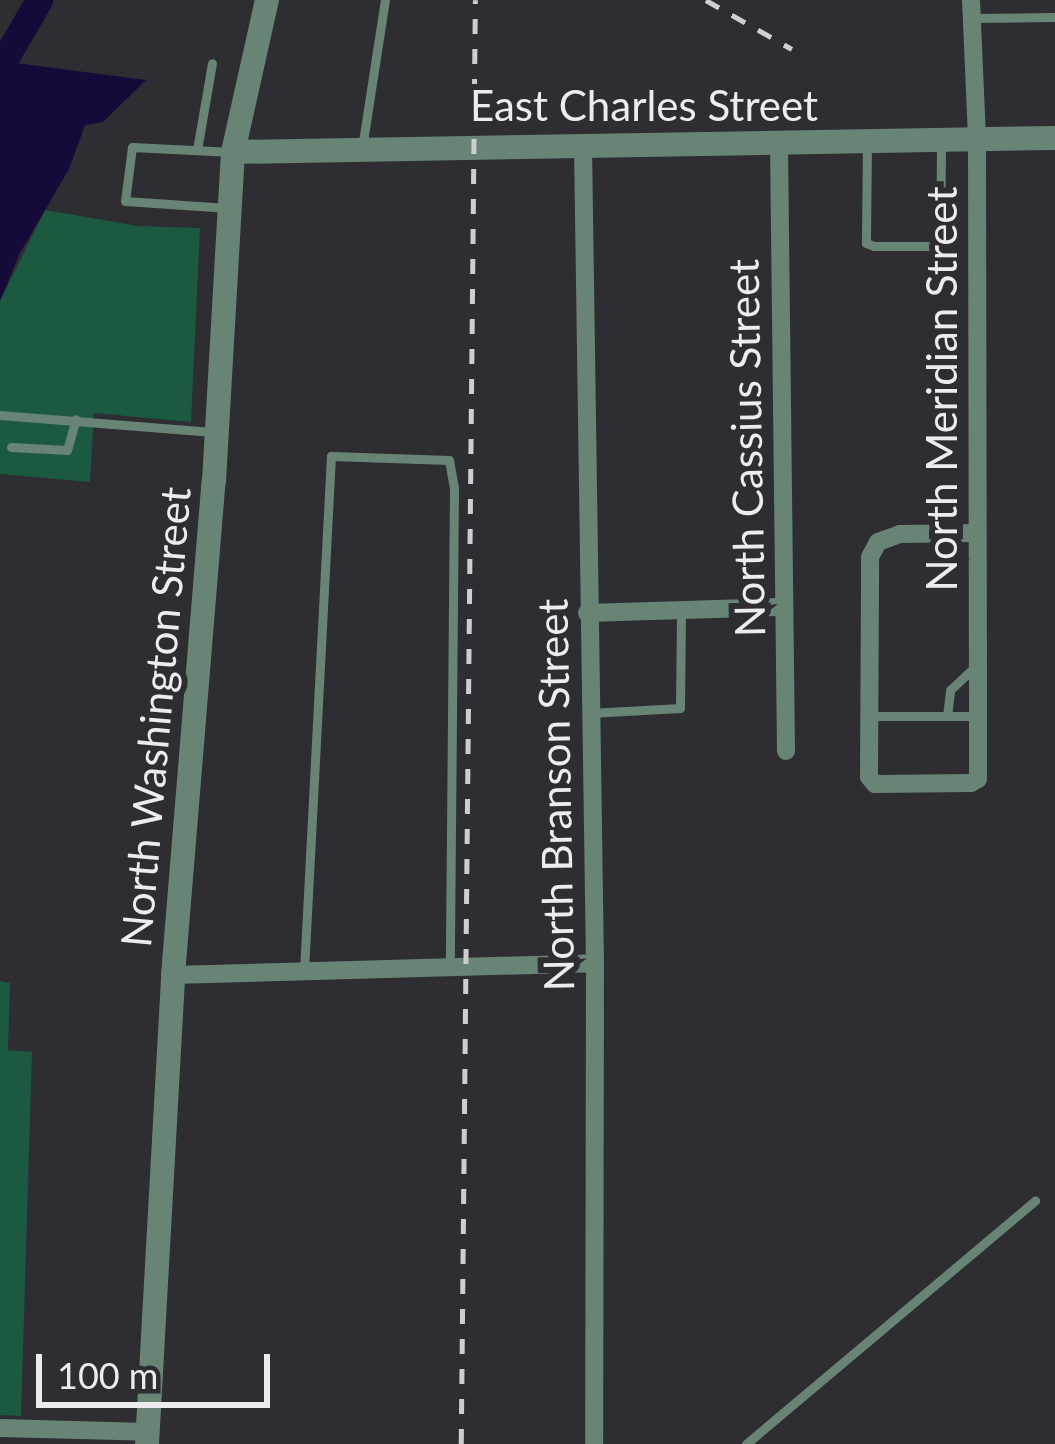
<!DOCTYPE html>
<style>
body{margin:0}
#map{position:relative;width:1055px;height:1444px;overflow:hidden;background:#2d2d32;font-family:Lato,sans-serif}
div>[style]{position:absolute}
.green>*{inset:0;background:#1b5940}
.water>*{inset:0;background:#150a3a}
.river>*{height:27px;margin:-13.5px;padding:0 13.5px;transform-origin:13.5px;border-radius:13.5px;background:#150a3a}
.service>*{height:9px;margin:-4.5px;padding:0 4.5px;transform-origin:4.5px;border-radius:4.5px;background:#678475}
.minor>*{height:18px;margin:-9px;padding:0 9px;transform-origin:9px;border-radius:9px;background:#678475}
.tertiary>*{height:24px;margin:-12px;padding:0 12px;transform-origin:12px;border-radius:12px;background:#678475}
.rail>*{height:4.5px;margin-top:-2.25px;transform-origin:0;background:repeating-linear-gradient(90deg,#ceced2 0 15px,transparent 0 30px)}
span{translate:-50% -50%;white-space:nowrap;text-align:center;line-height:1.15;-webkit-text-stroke:12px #2d2d32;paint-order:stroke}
.street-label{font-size:42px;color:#ececf0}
.scale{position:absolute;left:36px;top:1354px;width:234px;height:54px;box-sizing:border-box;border:6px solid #ececf0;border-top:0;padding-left:15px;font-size:36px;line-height:42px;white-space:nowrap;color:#ececf0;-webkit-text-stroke:9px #2d2d32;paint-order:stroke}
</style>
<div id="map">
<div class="green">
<div style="clip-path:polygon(45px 210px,138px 226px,200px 228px,191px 422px,94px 413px,90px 482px,0 474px,0 301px)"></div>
<div style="clip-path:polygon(0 981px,10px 983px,8px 1050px,32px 1052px,21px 1416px,0 1415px)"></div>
</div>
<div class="water">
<div style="clip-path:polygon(0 61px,146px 80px,103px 122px,85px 125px,69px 169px,20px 253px,0 301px)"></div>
</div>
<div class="river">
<div style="left:0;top:67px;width:78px;rotate:-59.8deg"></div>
</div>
<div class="service">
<div style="left:972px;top:18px;width:83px;rotate:-0.7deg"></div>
<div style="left:867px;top:142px;width:101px;rotate:90.6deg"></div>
<div style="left:866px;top:243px;width:9px;rotate:21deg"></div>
<div style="left:874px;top:246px;width:66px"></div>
<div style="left:940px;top:246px;width:101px;rotate:-89.4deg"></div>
<div style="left:362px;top:148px;width:150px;rotate:-81.2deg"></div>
<div style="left:197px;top:150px;width:88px;rotate:-80.2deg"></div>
<div style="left:228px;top:208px;width:103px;rotate:-176.1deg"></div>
<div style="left:125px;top:201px;width:54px;rotate:-82.6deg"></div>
<div style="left:132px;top:147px;width:101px;rotate:2.8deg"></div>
<div style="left:0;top:415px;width:213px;rotate:4.6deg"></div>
<div style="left:11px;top:447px;width:56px;rotate:3.1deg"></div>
<div style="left:67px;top:450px;width:32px;rotate:-74deg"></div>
<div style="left:590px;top:713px;width:90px;rotate:-3.2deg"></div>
<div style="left:680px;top:708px;width:98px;rotate:-89.4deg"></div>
<div style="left:869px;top:716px;width:109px"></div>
<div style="left:947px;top:716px;width:26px;rotate:-83deg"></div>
<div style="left:950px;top:690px;width:33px;rotate:-43deg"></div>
<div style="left:304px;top:971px;width:516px;rotate:-87deg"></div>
<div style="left:331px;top:456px;width:118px;rotate:1.9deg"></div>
<div style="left:449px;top:460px;width:27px;rotate:80deg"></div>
<div style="left:454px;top:487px;width:480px;rotate:90.5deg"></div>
<div style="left:746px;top:1444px;width:378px;rotate:-40.1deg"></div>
</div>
<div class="minor">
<div style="left:971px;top:0;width:140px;rotate:87.5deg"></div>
<div style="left:977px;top:140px;width:576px;rotate:89.9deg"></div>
<div style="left:978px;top:716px;width:63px;rotate:90deg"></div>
<div style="left:978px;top:779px;width:8px;rotate:150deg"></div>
<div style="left:971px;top:783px;width:96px;rotate:179.4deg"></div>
<div style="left:875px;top:784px;width:9px;rotate:-131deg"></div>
<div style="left:869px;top:777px;width:220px;rotate:-89.7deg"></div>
<div style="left:870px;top:557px;width:17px;rotate:-62deg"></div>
<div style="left:878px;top:542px;width:23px;rotate:-20deg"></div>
<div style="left:900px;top:534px;width:77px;rotate:-0.7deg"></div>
<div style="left:779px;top:144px;width:607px;rotate:89.34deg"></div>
<div style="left:583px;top:146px;width:817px;rotate:89.16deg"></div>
<div style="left:595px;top:963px;width:481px;rotate:90.1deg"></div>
<div style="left:587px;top:613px;width:196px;rotate:-1.8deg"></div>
<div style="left:173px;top:975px;width:422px;rotate:-1.6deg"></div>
<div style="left:0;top:1428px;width:148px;rotate:1.5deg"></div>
</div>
<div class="tertiary">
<div style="left:233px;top:152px;width:822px;rotate:-0.98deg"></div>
<div style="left:147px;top:1444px;width:470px;rotate:-86.8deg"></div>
<div style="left:173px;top:975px;width:496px;rotate:-85.3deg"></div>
<div style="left:214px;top:481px;width:330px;rotate:-86.7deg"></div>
<div style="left:233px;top:152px;width:156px;rotate:-77.4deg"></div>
</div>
<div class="rail">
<div style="left:706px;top:0;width:99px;rotate:29.7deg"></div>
<div style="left:461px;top:1444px;width:1444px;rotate:-89.44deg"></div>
</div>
<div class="street-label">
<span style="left:644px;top:105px">East Charles Street</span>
<span style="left:941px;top:389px;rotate:-90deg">North Meridian Street</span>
<span style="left:746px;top:448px;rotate:-91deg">North Cassius Street</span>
<span style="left:155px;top:717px;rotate:-85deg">North Washington Street</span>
<span style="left:555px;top:795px;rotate:-91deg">North Branson Street</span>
</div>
<div class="scale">100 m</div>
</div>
